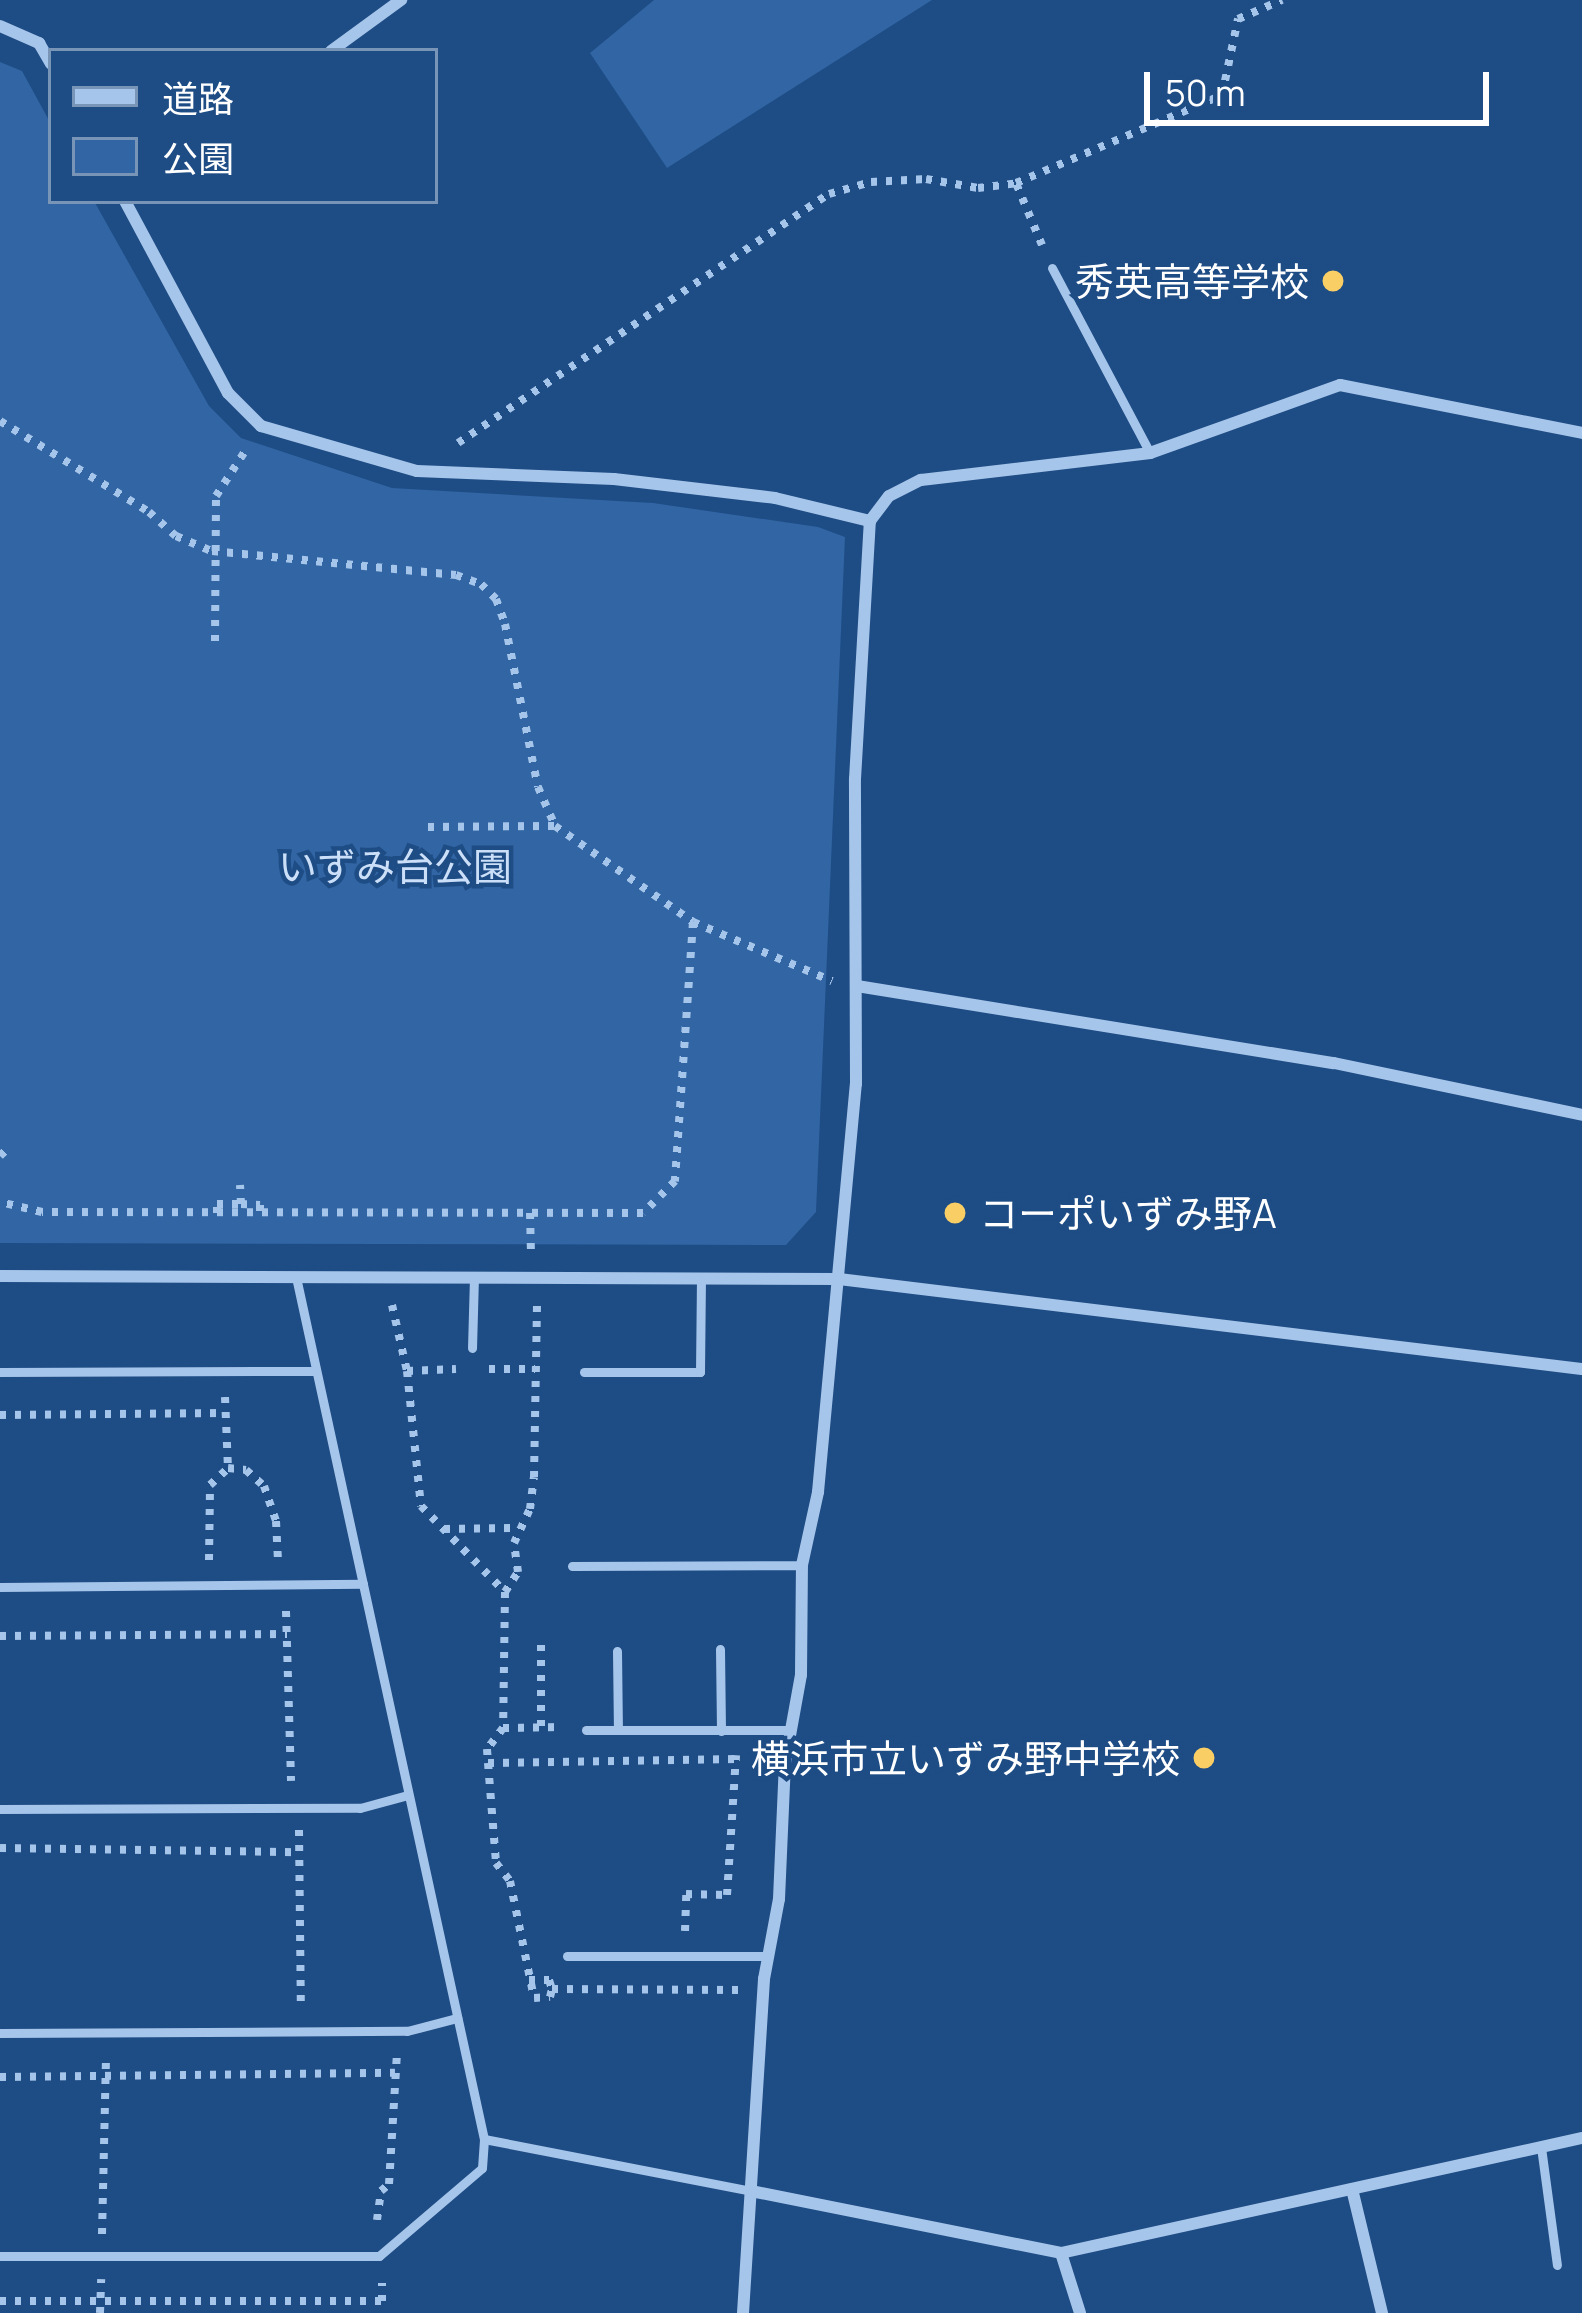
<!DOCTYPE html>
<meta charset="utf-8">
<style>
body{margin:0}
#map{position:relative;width:1582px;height:2313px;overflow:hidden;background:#1e4c85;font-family:Manrope,"Noto Sans JP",sans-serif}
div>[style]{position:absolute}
.green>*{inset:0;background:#3165a3}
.path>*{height:8px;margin-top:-4px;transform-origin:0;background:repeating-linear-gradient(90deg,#a6c5ea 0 6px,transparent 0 15px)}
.lane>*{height:9px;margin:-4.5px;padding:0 4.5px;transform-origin:4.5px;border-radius:4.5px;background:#a6c5ea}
.street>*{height:12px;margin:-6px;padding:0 6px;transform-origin:6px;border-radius:6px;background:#a6c5ea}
.dots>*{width:33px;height:33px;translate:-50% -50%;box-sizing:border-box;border:6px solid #1e4c85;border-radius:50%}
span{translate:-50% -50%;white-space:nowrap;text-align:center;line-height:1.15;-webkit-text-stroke:9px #1e4c85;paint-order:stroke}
.poi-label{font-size:39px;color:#fff}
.right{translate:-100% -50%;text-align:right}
.left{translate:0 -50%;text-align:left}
.park-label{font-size:39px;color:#cbdff8}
.legend{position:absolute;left:48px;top:48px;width:390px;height:156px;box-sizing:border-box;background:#1e4c85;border:3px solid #7894b6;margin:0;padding:15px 21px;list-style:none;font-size:36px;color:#fff}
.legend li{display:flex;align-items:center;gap:24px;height:60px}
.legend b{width:60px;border:3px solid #7894b6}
.scale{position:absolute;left:1144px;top:72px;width:345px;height:54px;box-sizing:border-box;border:6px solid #fff;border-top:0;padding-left:15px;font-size:36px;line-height:42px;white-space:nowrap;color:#fff;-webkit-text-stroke:9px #1e4c85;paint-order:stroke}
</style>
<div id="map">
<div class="green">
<div style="clip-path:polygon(654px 0,932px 0,667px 168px,590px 53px)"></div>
<div style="clip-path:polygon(0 62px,22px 71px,51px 124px,51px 201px,94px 201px,209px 406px,241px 438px,392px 488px,653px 503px,818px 527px,845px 537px,816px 1212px,786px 1245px,0 1243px)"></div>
</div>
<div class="path">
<div style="left:1042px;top:245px;width:67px;rotate:-112.8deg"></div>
<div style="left:1016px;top:183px;width:224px;rotate:-23.1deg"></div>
<div style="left:1222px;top:95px;width:78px;rotate:-78.1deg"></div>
<div style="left:1238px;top:19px;width:48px;rotate:-23.4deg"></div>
<div style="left:0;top:421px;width:175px;rotate:31.4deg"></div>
<div style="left:149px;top:512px;width:36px;rotate:42deg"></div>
<div style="left:176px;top:536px;width:39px;rotate:23deg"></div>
<div style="left:212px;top:551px;width:245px;rotate:5.6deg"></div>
<div style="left:456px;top:575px;width:27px;rotate:20deg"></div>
<div style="left:481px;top:584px;width:21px;rotate:45deg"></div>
<div style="left:496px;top:599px;width:27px;rotate:70deg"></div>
<div style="left:505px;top:624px;width:166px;rotate:78.6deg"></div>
<div style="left:538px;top:787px;width:43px;rotate:66.4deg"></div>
<div style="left:555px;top:826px;width:168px;rotate:34.8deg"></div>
<div style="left:693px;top:922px;width:260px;rotate:94deg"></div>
<div style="left:675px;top:1181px;width:45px;rotate:135deg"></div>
<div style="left:643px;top:1213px;width:601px;rotate:-179.9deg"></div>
<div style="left:42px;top:1212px;width:43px;rotate:-166.6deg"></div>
<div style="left:458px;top:443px;width:447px;rotate:-33.9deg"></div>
<div style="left:829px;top:194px;width:44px;rotate:-15.9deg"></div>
<div style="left:871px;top:182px;width:55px;rotate:-3.1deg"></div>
<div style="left:926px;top:179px;width:53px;rotate:9.8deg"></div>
<div style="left:978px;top:188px;width:38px;rotate:-7deg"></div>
<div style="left:215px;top:641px;width:145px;rotate:-89.6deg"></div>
<div style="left:216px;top:496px;width:57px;rotate:-57.1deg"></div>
<div style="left:428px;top:827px;width:127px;rotate:-0.5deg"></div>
<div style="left:693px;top:922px;width:151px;rotate:23deg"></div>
<div style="left:0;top:1156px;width:7px;rotate:-45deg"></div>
<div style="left:241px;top:1204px;width:19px;rotate:3deg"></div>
<div style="left:260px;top:1205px;width:7px;rotate:90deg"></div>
<div style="left:217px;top:1213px;width:9px;rotate:-90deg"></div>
<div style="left:217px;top:1204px;width:24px"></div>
<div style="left:241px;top:1204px;width:19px;rotate:-93deg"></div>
<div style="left:530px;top:1213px;width:40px;rotate:88.6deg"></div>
<div style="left:392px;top:1305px;width:68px;rotate:77.2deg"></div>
<div style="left:407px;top:1371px;width:136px;rotate:84.1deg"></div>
<div style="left:421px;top:1506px;width:120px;rotate:45.7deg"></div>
<div style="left:505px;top:1592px;width:136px;rotate:90.8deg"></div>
<div style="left:503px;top:1728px;width:26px;rotate:127deg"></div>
<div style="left:487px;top:1749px;width:14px;rotate:86deg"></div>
<div style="left:488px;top:1763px;width:100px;rotate:85.4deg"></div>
<div style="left:496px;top:1863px;width:23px;rotate:52deg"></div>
<div style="left:510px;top:1881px;width:119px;rotate:78.4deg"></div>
<div style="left:534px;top:1998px;width:16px;rotate:-4deg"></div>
<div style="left:550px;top:1997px;width:8px;rotate:-76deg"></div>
<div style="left:552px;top:1989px;width:187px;rotate:0.3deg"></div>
<div style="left:489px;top:1369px;width:46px"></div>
<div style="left:407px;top:1371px;width:49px;rotate:-2.3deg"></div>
<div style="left:225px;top:1397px;width:71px;rotate:87.6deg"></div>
<div style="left:0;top:1415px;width:225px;rotate:-0.5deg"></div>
<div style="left:444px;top:1529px;width:73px;rotate:-0.8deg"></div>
<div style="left:209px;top:1560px;width:75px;rotate:-89.2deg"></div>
<div style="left:210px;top:1485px;width:25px;rotate:-43deg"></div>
<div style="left:228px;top:1468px;width:18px;rotate:6deg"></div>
<div style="left:246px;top:1470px;width:24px;rotate:42deg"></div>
<div style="left:264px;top:1486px;width:37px;rotate:71deg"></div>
<div style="left:276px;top:1521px;width:40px;rotate:87.1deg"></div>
<div style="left:505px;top:1592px;width:24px;rotate:-57deg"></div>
<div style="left:518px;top:1572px;width:29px;rotate:-98deg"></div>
<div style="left:514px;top:1543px;width:38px;rotate:-65deg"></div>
<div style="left:530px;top:1509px;width:32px;rotate:-83deg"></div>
<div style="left:534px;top:1477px;width:173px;rotate:-89deg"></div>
<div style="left:286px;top:1611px;width:170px;rotate:88.3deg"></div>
<div style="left:0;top:1636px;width:287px;rotate:-0.4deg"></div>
<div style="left:541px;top:1645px;width:83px;rotate:90deg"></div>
<div style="left:503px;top:1728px;width:58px;rotate:-1deg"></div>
<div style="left:488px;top:1763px;width:249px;rotate:-0.9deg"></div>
<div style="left:299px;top:1830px;width:177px;rotate:89.4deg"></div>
<div style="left:0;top:1848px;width:297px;rotate:0.8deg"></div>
<div style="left:685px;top:1931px;width:37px;rotate:-88deg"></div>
<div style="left:686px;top:1894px;width:41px;rotate:1.4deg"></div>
<div style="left:727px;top:1895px;width:140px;rotate:-86.3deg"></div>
<div style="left:529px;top:1980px;width:20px"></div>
<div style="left:549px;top:1980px;width:9px;rotate:72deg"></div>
<div style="left:0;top:2077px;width:395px;rotate:-0.6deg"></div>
<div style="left:377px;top:2220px;width:29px;rotate:-82deg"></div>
<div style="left:381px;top:2191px;width:11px;rotate:-41deg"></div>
<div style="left:389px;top:2184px;width:130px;rotate:-86.5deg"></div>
<div style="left:102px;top:2234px;width:177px;rotate:-88.7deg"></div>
<div style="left:0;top:2301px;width:382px"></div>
<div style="left:382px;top:2301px;width:18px;rotate:-90deg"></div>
<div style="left:100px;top:2313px;width:34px;rotate:-88deg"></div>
</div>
<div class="lane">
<div style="left:1052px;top:268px;width:209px;rotate:62.1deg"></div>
<div style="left:296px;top:1277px;width:882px;rotate:77.7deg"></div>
<div style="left:484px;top:2139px;width:272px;rotate:11deg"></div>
<div style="left:472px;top:1348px;width:70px;rotate:-88.4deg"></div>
<div style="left:0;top:1372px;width:316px;rotate:-0.2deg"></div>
<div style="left:584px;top:1372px;width:116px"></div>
<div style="left:700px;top:1372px;width:94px;rotate:-89.4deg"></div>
<div style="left:572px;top:1566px;width:230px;rotate:-0.2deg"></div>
<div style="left:0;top:1587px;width:363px;rotate:-0.5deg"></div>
<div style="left:720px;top:1649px;width:82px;rotate:89.3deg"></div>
<div style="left:617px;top:1651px;width:79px;rotate:89.3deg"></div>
<div style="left:586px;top:1730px;width:205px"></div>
<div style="left:0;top:1809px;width:360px;rotate:-0.2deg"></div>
<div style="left:360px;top:1808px;width:50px;rotate:-15.2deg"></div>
<div style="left:567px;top:1956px;width:201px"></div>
<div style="left:0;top:2033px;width:407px;rotate:-0.3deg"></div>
<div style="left:407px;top:2031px;width:52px;rotate:-14.6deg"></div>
<div style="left:1541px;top:2147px;width:119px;rotate:82.3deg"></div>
<div style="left:0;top:2256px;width:379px"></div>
<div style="left:379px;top:2256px;width:135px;rotate:-40.5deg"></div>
<div style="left:482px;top:2168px;width:29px;rotate:-86deg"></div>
</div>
<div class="street">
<div style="left:0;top:26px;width:43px;rotate:23.6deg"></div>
<div style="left:39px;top:43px;width:24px;rotate:60deg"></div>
<div style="left:331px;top:51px;width:87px;rotate:-36.1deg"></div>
<div style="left:125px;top:201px;width:218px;rotate:61.8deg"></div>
<div style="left:228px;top:393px;width:47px;rotate:45deg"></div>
<div style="left:261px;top:426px;width:162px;rotate:16.1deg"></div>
<div style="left:417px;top:471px;width:197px;rotate:2.3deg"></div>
<div style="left:614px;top:479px;width:162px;rotate:6.7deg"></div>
<div style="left:775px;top:498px;width:98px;rotate:13.6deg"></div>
<div style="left:857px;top:986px;width:483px;rotate:9.2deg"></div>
<div style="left:1334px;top:1063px;width:253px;rotate:11.8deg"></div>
<div style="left:0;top:1276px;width:839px;rotate:0.2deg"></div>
<div style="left:839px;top:1279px;width:748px;rotate:6.91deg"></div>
<div style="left:1352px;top:2189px;width:128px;rotate:76.4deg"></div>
<div style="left:751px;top:2191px;width:316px;rotate:11.3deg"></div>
<div style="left:1061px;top:2253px;width:534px;rotate:-12.45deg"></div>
<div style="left:1061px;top:2253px;width:63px;rotate:72.4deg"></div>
<div style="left:743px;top:2313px;width:335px;rotate:-86.4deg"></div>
<div style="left:764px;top:1979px;width:81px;rotate:-79.4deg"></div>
<div style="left:779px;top:1899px;width:136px;rotate:-87.5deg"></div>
<div style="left:785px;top:1763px;width:89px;rotate:-79.7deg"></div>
<div style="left:801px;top:1675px;width:110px;rotate:-89.5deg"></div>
<div style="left:802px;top:1565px;width:75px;rotate:-77.6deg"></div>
<div style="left:818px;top:1492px;width:410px;rotate:-84.7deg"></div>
<div style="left:856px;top:1084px;width:305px;rotate:-90.2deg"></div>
<div style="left:855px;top:779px;width:258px;rotate:-86.7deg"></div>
<div style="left:870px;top:521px;width:31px;rotate:-53deg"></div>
<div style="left:889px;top:496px;width:36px;rotate:-27deg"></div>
<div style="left:921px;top:480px;width:231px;rotate:-6.7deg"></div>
<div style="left:1150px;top:453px;width:202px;rotate:-19.7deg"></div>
<div style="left:1340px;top:385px;width:247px;rotate:11.2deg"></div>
</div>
<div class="dots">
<div style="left:1333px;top:281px;background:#f9ce65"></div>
<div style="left:955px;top:1213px;background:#f9ce65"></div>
<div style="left:1204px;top:1758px;background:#f9ce65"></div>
</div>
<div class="poi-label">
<span class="right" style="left:1309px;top:281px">秀英高等学校</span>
<span class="left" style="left:979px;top:1213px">コーポいずみ野A</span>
<span class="right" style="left:1180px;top:1758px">横浜市立いずみ野中学校</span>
</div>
<div class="park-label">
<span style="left:395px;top:866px">いずみ台公園</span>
</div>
<ul class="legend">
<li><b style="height:15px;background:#a6c5ea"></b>道路</li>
<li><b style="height:33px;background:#3165a3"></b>公園</li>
</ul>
<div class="scale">50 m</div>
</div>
